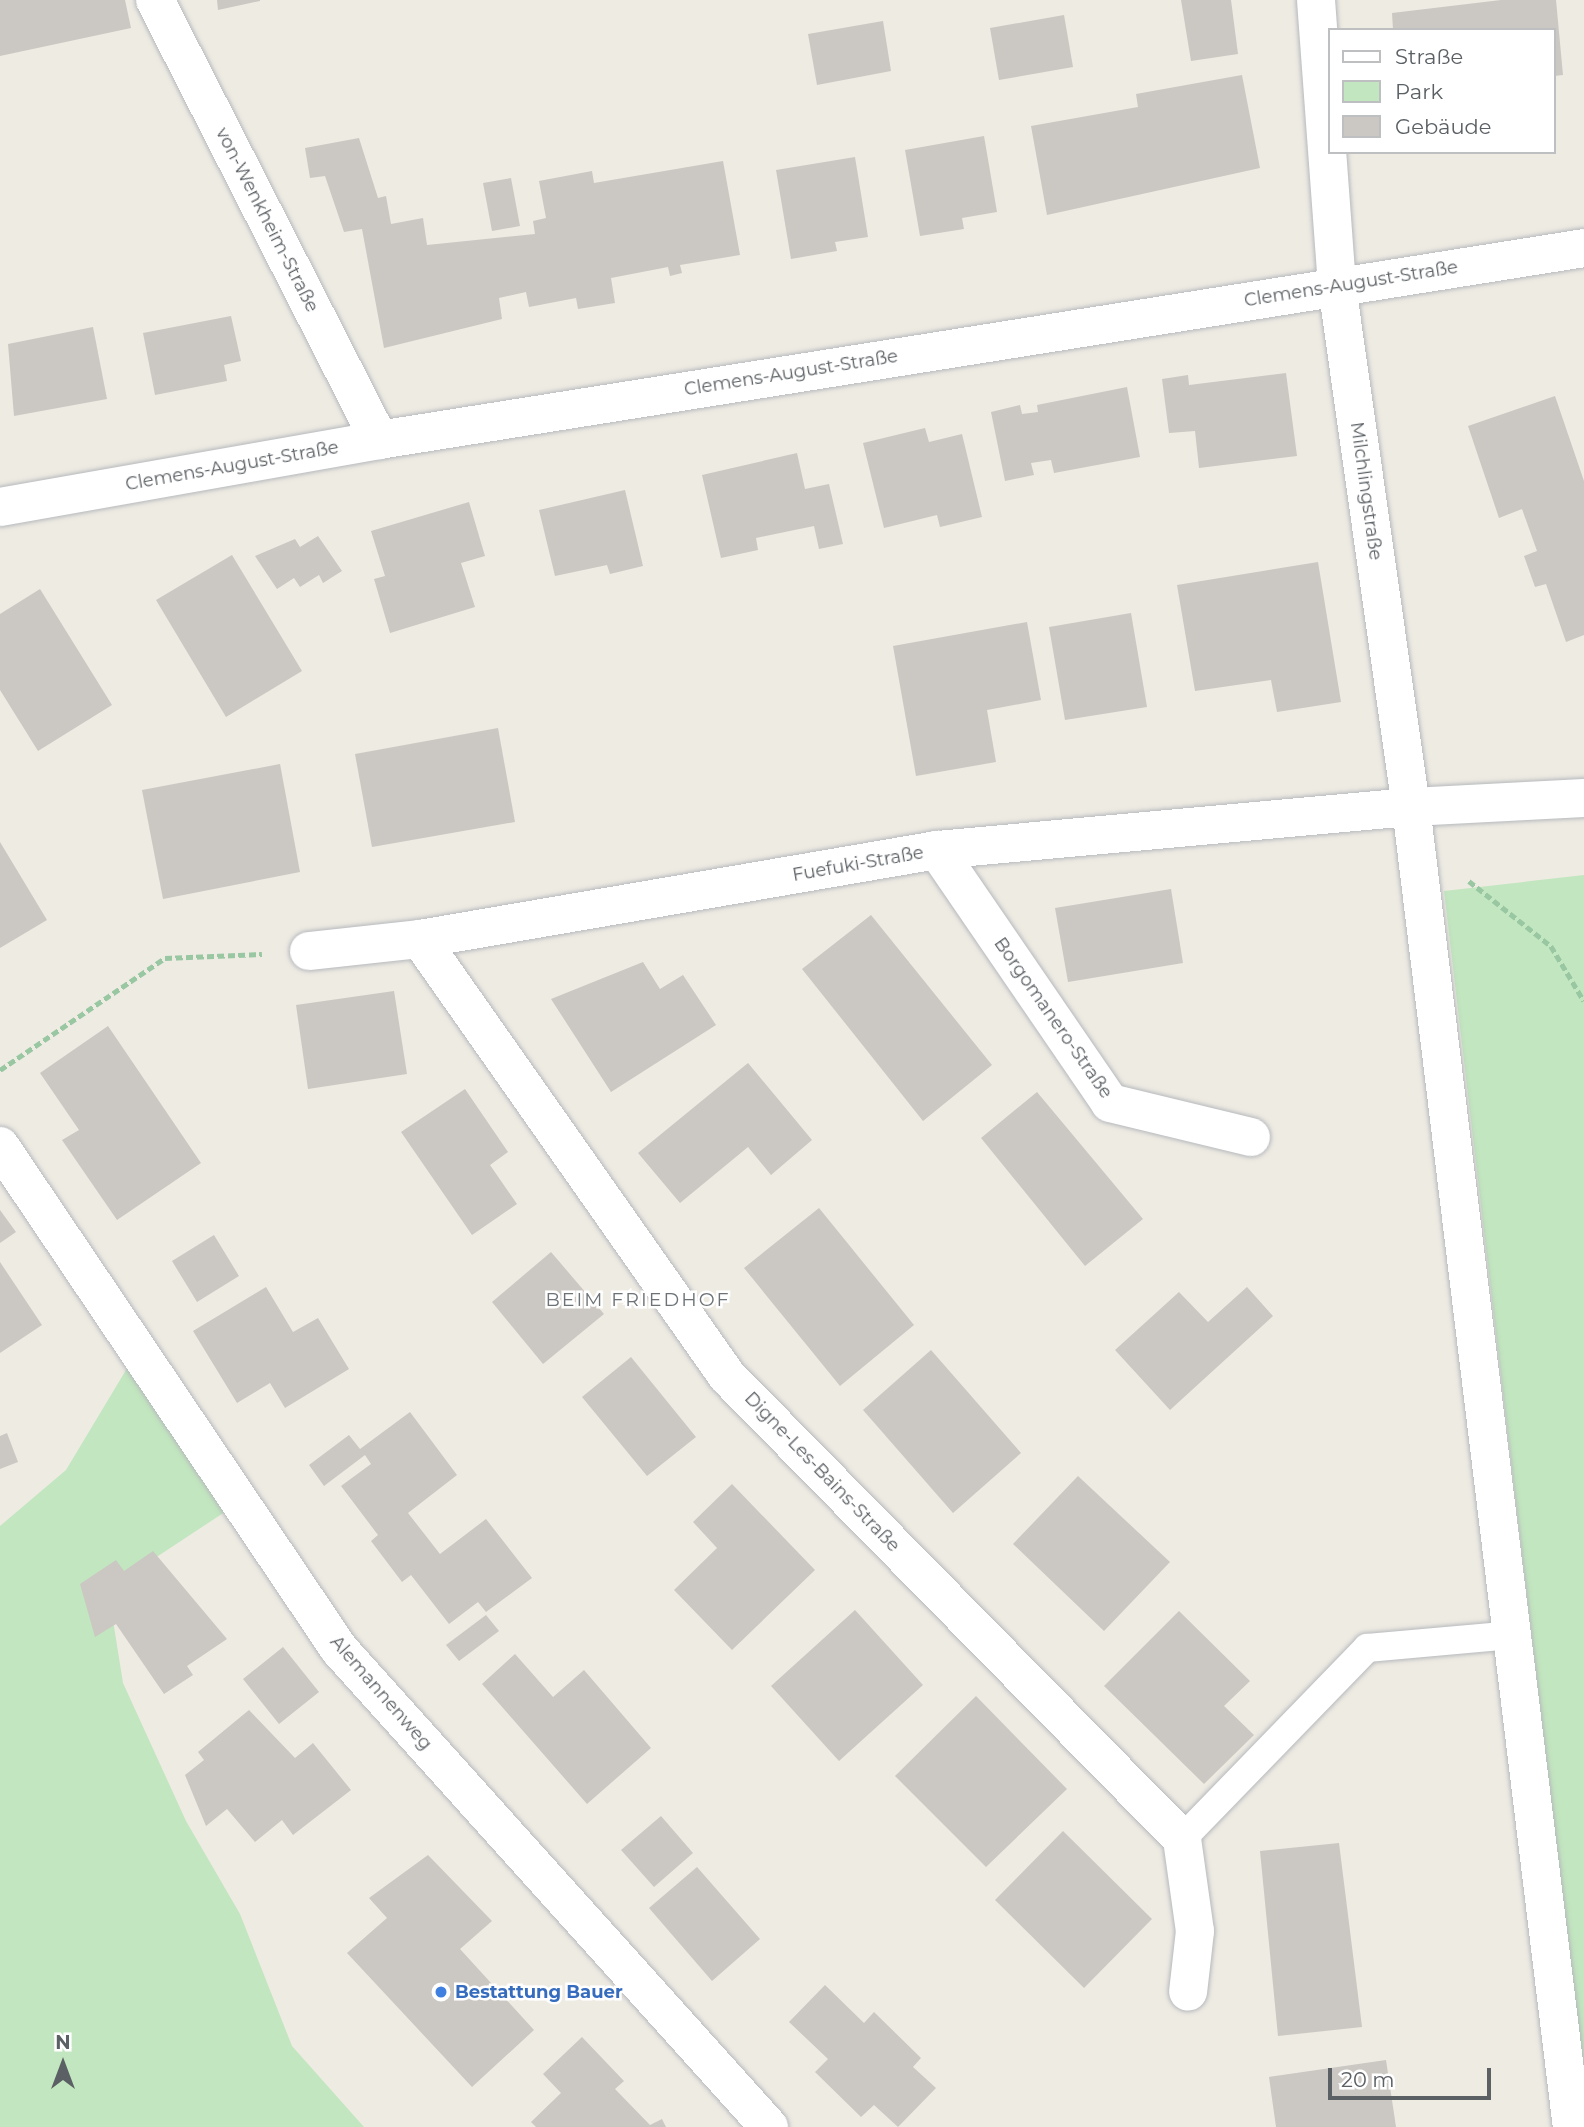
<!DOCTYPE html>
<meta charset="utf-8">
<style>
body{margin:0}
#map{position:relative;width:1584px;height:2127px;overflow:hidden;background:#eeebe3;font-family:Montserrat,sans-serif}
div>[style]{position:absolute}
.green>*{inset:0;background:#c2e6bf}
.building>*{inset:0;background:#cbc7c2}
.path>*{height:4.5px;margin-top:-2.25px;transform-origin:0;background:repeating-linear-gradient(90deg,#98c7a2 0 7px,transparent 0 10.5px)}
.roads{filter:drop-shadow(0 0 2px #b6b9bd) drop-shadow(0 0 2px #b6b9bd)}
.lane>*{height:28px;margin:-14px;padding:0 14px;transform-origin:14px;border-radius:14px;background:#fff}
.street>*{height:38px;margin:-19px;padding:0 19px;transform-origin:19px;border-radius:19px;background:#fff}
.dots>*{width:19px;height:19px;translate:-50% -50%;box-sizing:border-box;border:4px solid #fff;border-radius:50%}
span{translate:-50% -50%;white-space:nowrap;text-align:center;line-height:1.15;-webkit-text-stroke:5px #fff;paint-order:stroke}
.street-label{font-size:18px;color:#5b6064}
.shop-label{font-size:18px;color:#366cbe;font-weight:700}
.left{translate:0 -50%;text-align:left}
.neighbourhood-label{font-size:19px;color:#6c7276;letter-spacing:2px}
.legend{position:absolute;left:1328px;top:28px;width:228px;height:126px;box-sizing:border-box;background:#fff;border:2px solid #bdbfc1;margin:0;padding:9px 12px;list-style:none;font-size:21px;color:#5b6064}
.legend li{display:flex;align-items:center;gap:14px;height:35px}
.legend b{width:35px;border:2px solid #bdbfc1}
.north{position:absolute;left:28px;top:2029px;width:70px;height:70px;-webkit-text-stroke:5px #fff;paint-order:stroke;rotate:0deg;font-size:19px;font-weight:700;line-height:28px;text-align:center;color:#5b6064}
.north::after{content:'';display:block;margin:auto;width:24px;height:32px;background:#5b6064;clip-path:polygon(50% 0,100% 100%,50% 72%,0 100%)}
.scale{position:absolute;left:1328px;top:2068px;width:163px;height:32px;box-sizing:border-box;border:4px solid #5b6064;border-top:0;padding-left:9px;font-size:21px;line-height:24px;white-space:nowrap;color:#5b6064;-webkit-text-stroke:5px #fff;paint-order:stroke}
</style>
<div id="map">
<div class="green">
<div style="clip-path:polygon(1584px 875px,1584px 2081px,1444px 891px)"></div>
<div style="clip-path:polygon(138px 1350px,240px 1502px,108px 1589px,123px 1683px,186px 1821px,240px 1914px,292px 2046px,364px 2127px,0 2127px,0 1526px,66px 1470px)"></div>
</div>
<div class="building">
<div style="clip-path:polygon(0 0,125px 0,131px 28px,0 56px)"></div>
<div style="clip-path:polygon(217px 0,260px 0,260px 1px,218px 10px)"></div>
<div style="clip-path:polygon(1181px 0,1231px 0,1238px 54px,1191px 61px)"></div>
<div style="clip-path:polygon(1501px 0,1556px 0,1563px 75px,1554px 76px,1554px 30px,1393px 30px,1392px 13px)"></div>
<div style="clip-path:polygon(1064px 15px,1073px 67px,999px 80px,990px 28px)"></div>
<div style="clip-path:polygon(883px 21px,891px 71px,817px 85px,808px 34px)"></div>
<div style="clip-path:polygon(1242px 75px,1260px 168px,1047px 215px,1031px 126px,1138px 107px,1136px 94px)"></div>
<div style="clip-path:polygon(984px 136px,997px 212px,962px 218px,964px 229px,920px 236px,905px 150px)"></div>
<div style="clip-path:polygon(359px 138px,378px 198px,386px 196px,391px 224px,423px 218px,427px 245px,535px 234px,533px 221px,546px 218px,539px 181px,592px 171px,594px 183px,723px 161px,740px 255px,680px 265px,682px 273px,670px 276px,668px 267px,611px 278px,615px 303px,578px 309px,576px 298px,529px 307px,526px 292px,499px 298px,502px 319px,384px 348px,362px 229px,344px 232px,325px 176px,310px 178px,305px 148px)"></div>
<div style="clip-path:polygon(855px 157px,868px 237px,835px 242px,837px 251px,791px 259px,776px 170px)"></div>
<div style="clip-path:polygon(511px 178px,520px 226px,492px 231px,483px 183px)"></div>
<div style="clip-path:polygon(231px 316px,241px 361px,224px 365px,227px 381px,155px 395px,143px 333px)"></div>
<div style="clip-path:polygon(93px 327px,107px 399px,14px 416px,8px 344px)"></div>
<div style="clip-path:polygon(1286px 373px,1297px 456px,1199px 468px,1195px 431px,1169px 433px,1162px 379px,1188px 375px,1189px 385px)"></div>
<div style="clip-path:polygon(1127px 387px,1140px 457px,1054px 473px,1051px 460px,1031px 463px,1034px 475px,1005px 481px,991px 412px,1020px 405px,1022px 414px,1038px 412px,1037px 405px)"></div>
<div style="clip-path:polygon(1555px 396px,1584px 481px,1584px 635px,1566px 642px,1546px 584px,1535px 587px,1524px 556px,1537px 551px,1522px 509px,1499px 518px,1468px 426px)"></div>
<div style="clip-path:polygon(925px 428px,929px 442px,962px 434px,982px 517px,940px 527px,937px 515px,884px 528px,863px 443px)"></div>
<div style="clip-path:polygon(797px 453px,805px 489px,829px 484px,843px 544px,819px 549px,814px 526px,756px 538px,758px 550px,721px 558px,702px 475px)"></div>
<div style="clip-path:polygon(625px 490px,643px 566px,610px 574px,607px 565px,555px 576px,539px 510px)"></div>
<div style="clip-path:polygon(469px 502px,485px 556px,461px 563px,475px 607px,390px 633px,374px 579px,385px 576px,371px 531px)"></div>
<div style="clip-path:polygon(318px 536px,342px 571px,323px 583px,319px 575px,300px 587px,294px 578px,277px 589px,255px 556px,295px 539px,300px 547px)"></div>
<div style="clip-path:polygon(232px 555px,302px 671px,226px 717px,156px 600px)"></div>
<div style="clip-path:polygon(1318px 562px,1341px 702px,1277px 712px,1271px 680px,1195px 691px,1177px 585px)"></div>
<div style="clip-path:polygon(40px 589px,112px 705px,38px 751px,0 690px,0 614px)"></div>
<div style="clip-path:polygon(1131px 613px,1147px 707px,1065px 720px,1049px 627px)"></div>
<div style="clip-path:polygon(1027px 622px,1041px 700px,987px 710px,996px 762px,916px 776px,893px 646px)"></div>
<div style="clip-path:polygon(498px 728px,515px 822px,372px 847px,355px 754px)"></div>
<div style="clip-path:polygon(280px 764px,300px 872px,163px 899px,142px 790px)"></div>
<div style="clip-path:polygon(0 842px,47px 920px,0 948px)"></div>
<div style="clip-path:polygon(1171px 889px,1183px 963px,1068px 982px,1055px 908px)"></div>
<div style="clip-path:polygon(871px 915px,992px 1065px,923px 1121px,802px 969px)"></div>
<div style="clip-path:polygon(643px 962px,660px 989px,683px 975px,716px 1025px,611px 1092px,551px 999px)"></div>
<div style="clip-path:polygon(394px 991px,407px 1074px,308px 1089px,296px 1005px)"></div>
<div style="clip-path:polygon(108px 1026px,201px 1163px,117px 1220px,62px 1140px,79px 1130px,40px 1073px)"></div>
<div style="clip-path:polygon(748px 1063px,812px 1140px,771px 1175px,748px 1147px,680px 1203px,638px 1153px)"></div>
<div style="clip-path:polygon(465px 1089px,508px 1152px,490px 1165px,517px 1204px,472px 1235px,401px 1132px)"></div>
<div style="clip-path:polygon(1037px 1092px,1143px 1219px,1085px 1266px,981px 1138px)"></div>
<div style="clip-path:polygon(819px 1208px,914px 1325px,840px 1386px,744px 1268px)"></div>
<div style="clip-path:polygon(0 1210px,16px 1232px,0 1243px)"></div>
<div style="clip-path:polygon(214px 1235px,239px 1276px,197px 1302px,172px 1261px)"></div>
<div style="clip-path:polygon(551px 1252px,604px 1314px,543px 1364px,492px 1302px)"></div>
<div style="clip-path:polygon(0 1262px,42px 1325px,0 1353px)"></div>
<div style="clip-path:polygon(266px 1287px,293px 1332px,318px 1318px,349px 1369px,285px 1408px,270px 1383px,237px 1403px,193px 1331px)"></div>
<div style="clip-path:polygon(1247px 1287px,1273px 1316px,1170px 1410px,1115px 1350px,1179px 1292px,1208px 1322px)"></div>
<div style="clip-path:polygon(931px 1350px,1021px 1453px,953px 1513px,863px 1410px)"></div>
<div style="clip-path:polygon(631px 1357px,696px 1437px,647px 1476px,582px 1397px)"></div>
<div style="clip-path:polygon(410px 1412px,457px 1475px,408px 1513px,440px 1554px,486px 1519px,532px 1578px,486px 1612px,478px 1602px,449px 1624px,411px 1575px,402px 1582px,371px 1541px,378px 1535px,341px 1486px,371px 1464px,365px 1455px,324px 1486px,309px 1465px,349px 1435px,360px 1449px)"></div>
<div style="clip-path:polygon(7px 1433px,18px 1462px,0 1469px,0 1436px)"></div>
<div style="clip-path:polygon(1078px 1476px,1170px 1562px,1104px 1631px,1013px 1544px)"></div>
<div style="clip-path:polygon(732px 1484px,815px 1570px,732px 1650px,674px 1590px,717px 1548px,693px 1522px)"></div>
<div style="clip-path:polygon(153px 1551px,227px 1639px,187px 1666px,193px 1675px,164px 1694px,116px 1624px,95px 1637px,80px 1584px,116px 1560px,124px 1571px)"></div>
<div style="clip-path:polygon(855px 1610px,923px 1685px,839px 1761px,771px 1686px)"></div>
<div style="clip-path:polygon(1179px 1611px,1250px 1681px,1224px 1706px,1254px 1735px,1204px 1784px,1104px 1686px)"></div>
<div style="clip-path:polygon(486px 1615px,499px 1631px,459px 1661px,446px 1645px)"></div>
<div style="clip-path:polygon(283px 1647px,319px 1692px,279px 1724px,243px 1679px)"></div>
<div style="clip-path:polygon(515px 1654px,553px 1697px,584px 1670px,651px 1748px,587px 1804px,482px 1684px)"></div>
<div style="clip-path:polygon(976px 1696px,1067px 1789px,986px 1867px,895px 1776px)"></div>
<div style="clip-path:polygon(249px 1710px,295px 1758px,313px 1743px,351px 1790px,293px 1835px,282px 1820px,255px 1842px,227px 1809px,206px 1826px,185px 1775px,204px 1760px,198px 1752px)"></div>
<div style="clip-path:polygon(661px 1816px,693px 1853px,654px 1887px,621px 1850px)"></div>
<div style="clip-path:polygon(1063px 1831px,1152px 1919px,1084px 1988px,995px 1900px)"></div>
<div style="clip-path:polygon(1339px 1843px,1362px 2027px,1278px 2036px,1260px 1851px)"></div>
<div style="clip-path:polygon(428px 1855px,492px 1921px,460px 1949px,534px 2030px,472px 2087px,347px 1953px,387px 1918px,369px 1898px)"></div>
<div style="clip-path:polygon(697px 1867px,760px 1939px,712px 1981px,649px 1908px)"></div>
<div style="clip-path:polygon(825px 1985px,864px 2023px,874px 2012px,921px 2058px,913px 2067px,936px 2088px,898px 2127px,874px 2105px,861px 2117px,815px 2072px,828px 2059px,789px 2022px)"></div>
<div style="clip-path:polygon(582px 2037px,624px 2081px,615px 2089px,650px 2125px,662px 2119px,666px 2127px,536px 2127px,531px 2122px,561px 2093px,543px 2074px)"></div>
<div style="clip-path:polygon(1386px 2060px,1396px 2127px,1276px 2127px,1269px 2077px)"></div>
</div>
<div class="path">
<div style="left:1469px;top:881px;width:105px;rotate:38.4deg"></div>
<div style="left:1551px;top:946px;width:64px;rotate:59deg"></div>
<div style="left:0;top:1070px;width:199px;rotate:-34.2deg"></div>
<div style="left:165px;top:958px;width:97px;rotate:-2.4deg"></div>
</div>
<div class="roads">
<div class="lane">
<div style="left:1182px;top:1839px;width:266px;rotate:-45.9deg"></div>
<div style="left:1367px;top:1648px;width:148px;rotate:-5.1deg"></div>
</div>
<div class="street">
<div style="left:155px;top:0;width:494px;rotate:63deg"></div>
<div style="left:1316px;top:0;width:287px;rotate:85.8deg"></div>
<div style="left:1337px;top:286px;width:526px;rotate:81.92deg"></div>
<div style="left:1411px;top:807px;width:173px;rotate:-3deg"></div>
<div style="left:0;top:507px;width:385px;rotate:-10deg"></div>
<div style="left:379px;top:440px;width:1220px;rotate:-9.05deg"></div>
<div style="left:937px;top:850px;width:306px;rotate:55.6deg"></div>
<div style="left:1110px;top:1103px;width:145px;rotate:13.6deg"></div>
<div style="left:420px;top:939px;width:534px;rotate:54.91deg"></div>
<div style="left:727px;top:1376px;width:649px;rotate:45.5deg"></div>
<div style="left:1182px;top:1839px;width:93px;rotate:82deg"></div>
<div style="left:1195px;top:1931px;width:61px;rotate:96.5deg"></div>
<div style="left:309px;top:951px;width:112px;rotate:-6.2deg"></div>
<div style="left:420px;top:939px;width:525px;rotate:-9.77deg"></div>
<div style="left:937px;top:850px;width:476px;rotate:-5.2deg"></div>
<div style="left:1411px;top:807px;width:1330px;rotate:83.05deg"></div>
<div style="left:0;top:1146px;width:607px;rotate:56.02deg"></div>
<div style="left:339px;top:1649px;width:643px;rotate:48.03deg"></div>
</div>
</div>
<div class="dots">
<div style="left:441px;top:1992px;background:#3f7fe0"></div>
</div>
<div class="street-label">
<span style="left:267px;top:220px;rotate:63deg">von-Wenkheim-Straße</span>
<span style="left:1351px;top:284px;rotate:-9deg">Clemens-August-Straße</span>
<span style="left:791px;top:373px;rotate:-9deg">Clemens-August-Straße</span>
<span style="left:232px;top:466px;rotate:-10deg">Clemens-August-Straße</span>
<span style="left:1366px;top:491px;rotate:82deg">Milchlingstraße</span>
<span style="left:858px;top:864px;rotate:-10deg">Fuefuki-Straße</span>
<span style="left:1053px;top:1018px;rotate:55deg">Borgomanero-Straße</span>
<span style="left:822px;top:1472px;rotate:46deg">Digne-Les-Bains-Straße</span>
<span style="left:381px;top:1693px;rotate:49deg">Alemannenweg</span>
</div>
<div class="shop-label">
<span class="left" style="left:455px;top:1992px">Bestattung Bauer</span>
</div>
<div class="neighbourhood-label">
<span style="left:638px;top:1300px">BEIM FRIEDHOF</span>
</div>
<ul class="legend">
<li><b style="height:9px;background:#fff"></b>Straße</li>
<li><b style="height:19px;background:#c2e6bf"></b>Park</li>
<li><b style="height:19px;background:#cbc7c2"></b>Gebäude</li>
</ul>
<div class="north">N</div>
<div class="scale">20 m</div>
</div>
